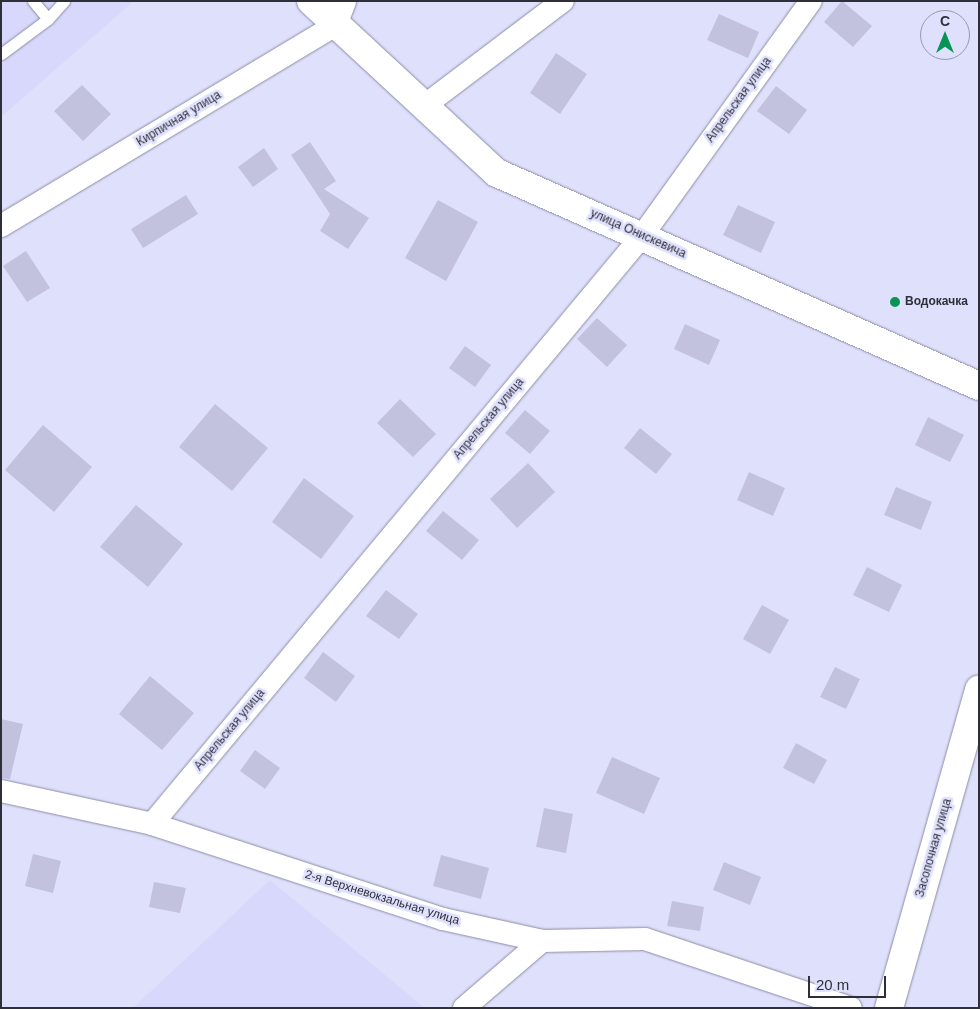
<!DOCTYPE html>
<meta charset="utf-8">
<style>
body{margin:0}
#map{position:relative;width:980px;height:1009px;overflow:hidden;background:#dfe0fc;font-family:Helvetica,sans-serif}
div>[style]{position:absolute}
.built>*{inset:0;background:#d7d8fc}
.building>*{inset:0;background:#c2c2de}
.roads{filter:drop-shadow(0 0 1px #8c8ca6) drop-shadow(0 0 1px #8c8ca6)}
.service>*{height:11px;margin:-5.5px;padding:0 5.5px;transform-origin:5.5px;border-radius:5.5px;background:#fff}
.minor>*{height:22px;margin:-11px;padding:0 11px;transform-origin:11px;border-radius:11px;background:#fff}
.tertiary>*{height:28px;margin:-14px;padding:0 14px;transform-origin:14px;border-radius:14px;background:#fff}
.dots>*{width:14px;height:14px;translate:-50% -50%;box-sizing:border-box;border:2px solid #dfe0fc;border-radius:50%}
span{translate:-50% -50%;white-space:nowrap;text-align:center;line-height:1.15;-webkit-text-stroke:5px #dfe0fc;paint-order:stroke}
.street-label{font-size:12px;color:#2e2f39}
.poi-label{font-size:12px;color:#2e2f39;font-weight:700}
.left{translate:0 -50%;text-align:left}
.frame{position:absolute;inset:0;border:2px solid #2e2f39;pointer-events:none}
.north{position:absolute;left:920px;top:10px;width:50px;height:50px;box-sizing:border-box;background:#dfe0fc;border:1px solid #9899ae;border-radius:50%;rotate:0deg;font-size:14px;font-weight:700;line-height:20px;text-align:center;color:#2e2f39}
.north::after{content:'';display:block;margin:auto;width:18px;height:22px;background:#079454;clip-path:polygon(50% 0,100% 100%,50% 72%,0 100%)}
.scale{position:absolute;left:808px;top:976px;width:78px;height:22px;box-sizing:border-box;border:2px solid #2e2f39;border-top:0;padding-left:6px;font-size:15px;line-height:18px;white-space:nowrap;color:#2e2f39;-webkit-text-stroke:4px #dfe0fc;paint-order:stroke}
</style>
<div id="map">
<div class="built">
<div style="clip-path:polygon(1px 1px,134px 1px,1px 117px)"></div>
<div style="clip-path:polygon(270px 880px,425px 1008px,133px 1008px)"></div>
</div>
<div class="building">
<div style="clip-path:polygon(842px 1px,872px 26px,853px 47px,824px 22px)"></div>
<div style="clip-path:polygon(719px 14px,759px 32px,748px 58px,707px 40px)"></div>
<div style="clip-path:polygon(556px 53px,587px 74px,560px 114px,530px 93px)"></div>
<div style="clip-path:polygon(82px 85px,111px 114px,83px 141px,54px 111px)"></div>
<div style="clip-path:polygon(776px 86px,807px 110px,789px 134px,757px 111px)"></div>
<div style="clip-path:polygon(310px 142px,336px 181px,324px 189px,369px 218px,348px 249px,320px 231px,330px 214px,291px 155px)"></div>
<div style="clip-path:polygon(264px 148px,278px 169px,253px 187px,238px 167px)"></div>
<div style="clip-path:polygon(186px 195px,198px 214px,143px 248px,131px 229px)"></div>
<div style="clip-path:polygon(438px 200px,478px 222px,446px 281px,405px 258px)"></div>
<div style="clip-path:polygon(738px 205px,775px 222px,761px 253px,723px 235px)"></div>
<div style="clip-path:polygon(26px 251px,50px 288px,27px 302px,3px 266px)"></div>
<div style="clip-path:polygon(597px 318px,627px 345px,607px 367px,577px 339px)"></div>
<div style="clip-path:polygon(685px 324px,720px 340px,709px 365px,674px 349px)"></div>
<div style="clip-path:polygon(465px 346px,491px 365px,475px 387px,449px 368px)"></div>
<div style="clip-path:polygon(400px 399px,436px 434px,413px 457px,377px 423px)"></div>
<div style="clip-path:polygon(215px 404px,268px 448px,232px 491px,179px 447px)"></div>
<div style="clip-path:polygon(525px 410px,550px 431px,530px 454px,505px 433px)"></div>
<div style="clip-path:polygon(928px 417px,964px 435px,950px 462px,915px 445px)"></div>
<div style="clip-path:polygon(43px 425px,92px 467px,54px 512px,5px 470px)"></div>
<div style="clip-path:polygon(640px 428px,672px 454px,656px 474px,624px 448px)"></div>
<div style="clip-path:polygon(528px 463px,555px 492px,517px 528px,490px 499px)"></div>
<div style="clip-path:polygon(749px 472px,785px 488px,773px 516px,737px 500px)"></div>
<div style="clip-path:polygon(304px 478px,354px 516px,321px 559px,272px 522px)"></div>
<div style="clip-path:polygon(896px 487px,932px 502px,921px 530px,884px 515px)"></div>
<div style="clip-path:polygon(136px 505px,183px 544px,148px 587px,100px 547px)"></div>
<div style="clip-path:polygon(443px 511px,479px 540px,462px 560px,426px 531px)"></div>
<div style="clip-path:polygon(867px 567px,902px 585px,889px 612px,853px 595px)"></div>
<div style="clip-path:polygon(386px 590px,418px 614px,399px 639px,366px 616px)"></div>
<div style="clip-path:polygon(762px 605px,789px 620px,770px 654px,743px 639px)"></div>
<div style="clip-path:polygon(323px 652px,355px 676px,336px 702px,304px 678px)"></div>
<div style="clip-path:polygon(835px 667px,860px 679px,846px 709px,820px 697px)"></div>
<div style="clip-path:polygon(150px 676px,194px 713px,162px 750px,119px 714px)"></div>
<div style="clip-path:polygon(1px 719px,23px 724px,10px 779px,1px 778px)"></div>
<div style="clip-path:polygon(796px 743px,827px 760px,814px 784px,783px 768px)"></div>
<div style="clip-path:polygon(255px 750px,280px 768px,265px 789px,240px 771px)"></div>
<div style="clip-path:polygon(612px 757px,660px 778px,644px 814px,596px 793px)"></div>
<div style="clip-path:polygon(544px 808px,573px 814px,566px 853px,536px 847px)"></div>
<div style="clip-path:polygon(33px 854px,61px 861px,53px 893px,25px 886px)"></div>
<div style="clip-path:polygon(441px 855px,489px 868px,481px 899px,433px 886px)"></div>
<div style="clip-path:polygon(724px 862px,761px 877px,750px 905px,713px 890px)"></div>
<div style="clip-path:polygon(154px 882px,186px 888px,180px 913px,149px 907px)"></div>
<div style="clip-path:polygon(672px 901px,704px 907px,700px 931px,667px 926px)"></div>
</div>
<div class="roads">
<div class="service">
<div style="left:33px;top:1px;width:23px;rotate:50deg"></div>
<div style="left:1px;top:54px;width:59px;rotate:-36.7deg"></div>
<div style="left:48px;top:19px;width:24px;rotate:-48deg"></div>
</div>
<div class="minor">
<div style="left:424px;top:106px;width:174px;rotate:-37.1deg"></div>
<div style="left:1px;top:226px;width:391px;rotate:-31deg"></div>
<div style="left:336px;top:25px;width:26px;rotate:-69deg"></div>
<div style="left:1px;top:791px;width:155px;rotate:12.3deg"></div>
<div style="left:152px;top:824px;width:306px;rotate:18.1deg"></div>
<div style="left:443px;top:919px;width:101px;rotate:12.5deg"></div>
<div style="left:542px;top:941px;width:103px;rotate:-1.1deg"></div>
<div style="left:645px;top:939px;width:217px;rotate:18.5deg"></div>
<div style="left:152px;top:824px;width:765px;rotate:-50.19deg"></div>
<div style="left:642px;top:236px;width:289px;rotate:-54.3deg"></div>
<div style="left:464px;top:1008px;width:103px;rotate:-40.7deg"></div>
</div>
<div class="tertiary">
<div style="left:311px;top:1px;width:253px;rotate:42.8deg"></div>
<div style="left:497px;top:173px;width:527px;rotate:23.84deg"></div>
<div style="left:889px;top:1008px;width:331px;rotate:-74.2deg"></div>
</div>
</div>
<div class="dots">
<div style="left:895px;top:302px;background:#079454"></div>
</div>
<div class="street-label">
<span style="left:739px;top:100px;rotate:-54deg">Апрельская улица</span>
<span style="left:179px;top:119px;rotate:-31deg">Кирпичная улица</span>
<span style="left:638px;top:234px;rotate:24deg">улица Онискевича</span>
<span style="left:489px;top:419px;rotate:-50deg">Апрельская улица</span>
<span style="left:230px;top:730px;rotate:-50deg">Апрельская улица</span>
<span style="left:934px;top:848px;rotate:-74deg">Засопочная улица</span>
<span style="left:382px;top:898px;rotate:17deg">2-я Верхневокзальная улица</span>
</div>
<div class="poi-label">
<span class="left" style="left:905px;top:302px">Водокачка</span>
</div>
<div class="frame"></div>
<div class="north">С</div>
<div class="scale">20 m</div>
</div>
